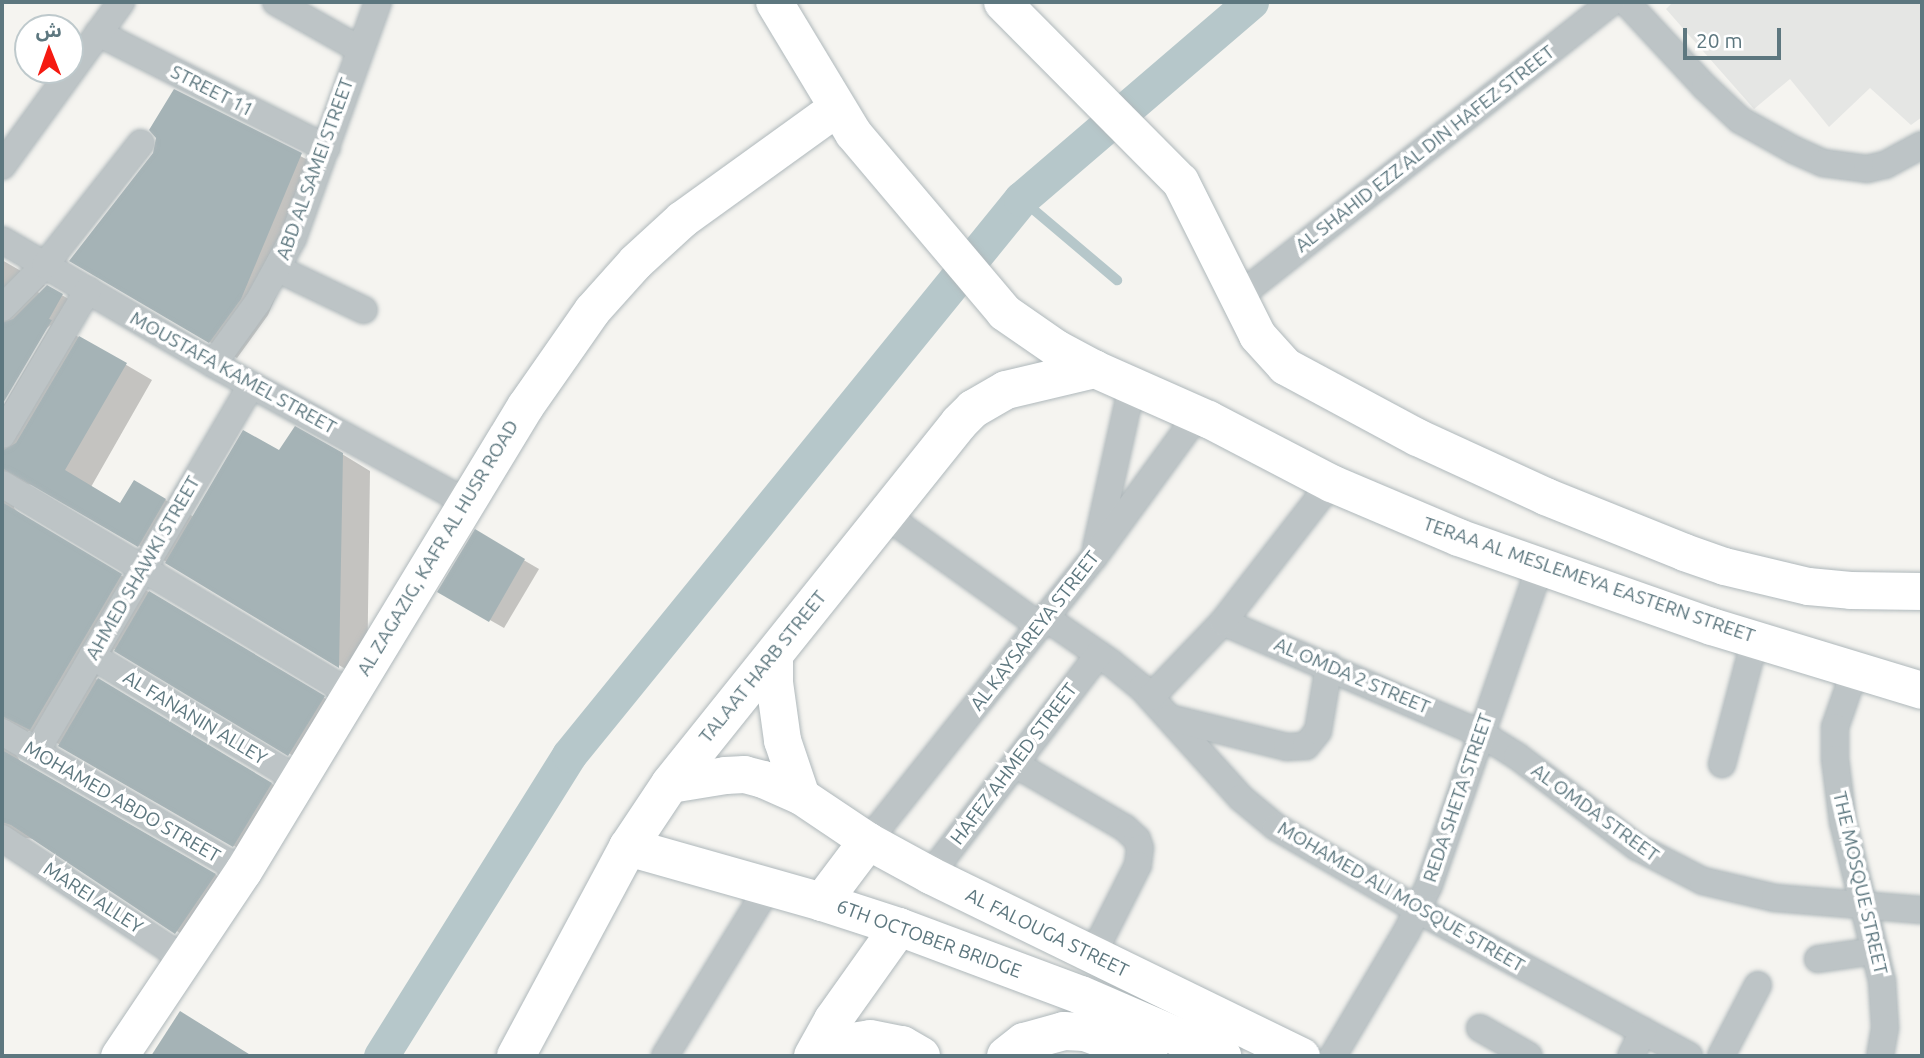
<!DOCTYPE html>
<meta charset="utf-8">
<style>
body{margin:0}
#map{position:relative;width:1924px;height:1058px;overflow:hidden;background:#f5f4f0;font-family:Ubuntu,"Noto Sans Arabic",sans-serif}
div>[style]{position:absolute}
.built>*{inset:0;background:#e5e6e4}
.shadow>*{inset:0;background:#0003}
.stream>*{height:10px;margin:-5px;padding:0 5px;transform-origin:5px;border-radius:5px;background:#b6c7ca}
.canal>*{height:35px;margin:-17.5px;padding:0 17.5px;transform-origin:17.5px;border-radius:17.5px;background:#b6c7ca}
.building>*{inset:0;background:#a5b3b6}
.roads{filter:drop-shadow(0 0 2px #afb8bb) drop-shadow(0 0 2px #afb8bb)}
.street>*{height:26px;margin:-13px;padding:0 13px;transform-origin:13px;border-radius:13px;background:#bdc4c6}
.secondary>*{height:37px;margin:-18.5px;padding:0 18.5px;transform-origin:18.5px;border-radius:18.5px;background:#fff}
.primary>*{height:38px;margin:-19px;padding:0 19px;transform-origin:19px;border-radius:19px;background:#fff}
.highway>*{height:38px;margin:-19px;padding:0 19px;transform-origin:19px;border-radius:19px;background:#fff}
span{translate:-50% -50%;white-space:nowrap;text-align:center;line-height:1.15;-webkit-text-stroke:7px #fff;paint-order:stroke}
.street-label{font-size:19px;color:#5d777f}
.frame{position:absolute;inset:0;border:4px solid #5d777f;pointer-events:none}
.north{position:absolute;left:14px;top:14px;width:70px;height:70px;box-sizing:border-box;background:#fff;border:2px solid #bec9cc;border-radius:50%;rotate:359deg;font-size:19px;font-weight:700;line-height:28px;text-align:center;color:#5d777f}
.north::after{content:'';display:block;margin:auto;width:24px;height:32px;background:#f51a11;clip-path:polygon(50% 0,100% 100%,50% 72%,0 100%)}
.scale{position:absolute;left:1683px;top:28px;width:98px;height:32px;box-sizing:border-box;border:4px solid #5d777f;border-top:0;padding-left:9px;font-size:21px;line-height:24px;white-space:nowrap;color:#5d777f;-webkit-text-stroke:5px #fff;paint-order:stroke}
</style>
<div id="map">
<div class="built">
<div style="clip-path:polygon(1673px 2px,1922px 2px,1922px 117px,1911px 125px,1870px 88px,1829px 127px,1790px 79px,1754px 109px,1666px 9px)"></div>
</div>
<div class="shadow">
<div style="clip-path:polygon(175px 91px,329px 171px,268px 315px,237px 358px,71px 261px,155px 153px)"></div>
<div style="clip-path:polygon(2px 260px,45px 285px,38px 292px,40px 294px,48px 287px,89px 311px,75px 335px,152px 380px,91px 487px,121px 505px,135px 482px,194px 517px,280px 453px,342px 454px,370px 471px,367px 682px,38px 485px,22px 484px,15px 492px,14px 508px,21px 515px,351px 714px,317px 770px,114px 649px,96px 679px,299px 800px,262px 862px,57px 743px,29px 731px,15px 739px,13px 749px,21px 763px,242px 890px,203px 948px,35px 839px,2px 835px,2px 408px,51px 325px,44px 330px,2px 401px)"></div>
<div style="clip-path:polygon(475px 532px,539px 569px,504px 628px,439px 591px)"></div>
<div style="clip-path:polygon(180px 1013px,202px 1025px,251px 1056px,153px 1056px)"></div>
</div>
<div class="stream">
<div style="left:1021px;top:199px;width:126px;rotate:40.2deg"></div>
</div>
<div class="canal">
<div style="left:381px;top:1056px;width:355px;rotate:-58deg"></div>
<div style="left:569px;top:755px;width:717px;rotate:-50.89deg"></div>
<div style="left:1021px;top:199px;width:303px;rotate:-40.6deg"></div>
</div>
<div class="building">
<div style="clip-path:polygon(174px 89px,302px 153px,241px 299px,209px 343px,69px 261px,153px 153px,156px 138px,149px 130px)"></div>
<div style="clip-path:polygon(47px 285px,63px 294px,49px 319px,52px 320px,2px 405px,2px 323px,13px 319px)"></div>
<div style="clip-path:polygon(79px 336px,127px 363px,65px 470px,120px 503px,134px 480px,166px 499px,138px 547px,2px 468px,2px 451px,16px 443px)"></div>
<div style="clip-path:polygon(295px 426px,343px 453px,339px 668px,165px 563px,243px 430px,279px 450px)"></div>
<div style="clip-path:polygon(2px 502px,122px 574px,30px 730px,2px 716px)"></div>
<div style="clip-path:polygon(475px 529px,525px 559px,489px 622px,437px 592px)"></div>
<div style="clip-path:polygon(149px 591px,325px 696px,288px 756px,114px 651px)"></div>
<div style="clip-path:polygon(98px 678px,272px 783px,233px 847px,58px 746px)"></div>
<div style="clip-path:polygon(2px 750px,216px 874px,175px 934px,11px 825px,2px 822px)"></div>
<div style="clip-path:polygon(180px 1011px,252px 1056px,151px 1056px)"></div>
</div>
<div class="roads">
<div class="street">
<div style="left:276px;top:2px;width:95px;rotate:29.5deg"></div>
<div style="left:1626px;top:2px;width:116px;rotate:47.1deg"></div>
<div style="left:1705px;top:87px;width:48px;rotate:43.3deg"></div>
<div style="left:1740px;top:120px;width:62px;rotate:29.1deg"></div>
<div style="left:1794px;top:150px;width:32px;rotate:24deg"></div>
<div style="left:1823px;top:163px;width:44px;rotate:7.8deg"></div>
<div style="left:1867px;top:169px;width:18px;rotate:-13deg"></div>
<div style="left:1885px;top:165px;width:42px;rotate:-28.4deg"></div>
<div style="left:98px;top:33px;width:256px;rotate:26.7deg"></div>
<div style="left:2px;top:166px;width:203px;rotate:-54deg"></div>
<div style="left:2px;top:240px;width:245px;rotate:30.4deg"></div>
<div style="left:213px;top:364px;width:288px;rotate:28.6deg"></div>
<div style="left:278px;top:269px;width:95px;rotate:25.5deg"></div>
<div style="left:1238px;top:297px;width:476px;rotate:-38.3deg"></div>
<div style="left:2px;top:308px;width:61px;rotate:-45deg"></div>
<div style="left:45px;top:265px;width:155px;rotate:-51.8deg"></div>
<div style="left:213px;top:364px;width:77px;rotate:-54deg"></div>
<div style="left:258px;top:302px;width:73px;rotate:-61.3deg"></div>
<div style="left:293px;top:238px;width:251px;rotate:-70.2deg"></div>
<div style="left:2px;top:435px;width:169px;rotate:-59.3deg"></div>
<div style="left:2px;top:484px;width:406px;rotate:31deg"></div>
<div style="left:885px;top:515px;width:191px;rotate:35.6deg"></div>
<div style="left:1096px;top:548px;width:167px;rotate:-77.5deg"></div>
<div style="left:1046px;top:618px;width:78px;rotate:34.5deg"></div>
<div style="left:1110px;top:662px;width:41px;rotate:39.1deg"></div>
<div style="left:1142px;top:688px;width:148px;rotate:48deg"></div>
<div style="left:1241px;top:798px;width:45px;rotate:39.6deg"></div>
<div style="left:1276px;top:827px;width:164px;rotate:30.3deg"></div>
<div style="left:1418px;top:910px;width:308px;rotate:28.3deg"></div>
<div style="left:1223px;top:622px;width:280px;rotate:23.4deg"></div>
<div style="left:1480px;top:733px;width:44px;rotate:31.9deg"></div>
<div style="left:1517px;top:756px;width:151px;rotate:37.2deg"></div>
<div style="left:1637px;top:847px;width:74px;rotate:27.3deg"></div>
<div style="left:1703px;top:881px;width:74px;rotate:13.3deg"></div>
<div style="left:1775px;top:898px;width:147px;rotate:4.7deg"></div>
<div style="left:92px;top:656px;width:240px;rotate:31deg"></div>
<div style="left:1855px;top:670px;width:60px;rotate:109.3deg"></div>
<div style="left:1835px;top:727px;width:32px;rotate:90deg"></div>
<div style="left:1835px;top:759px;width:64px;rotate:82.8deg"></div>
<div style="left:1843px;top:822px;width:164px;rotate:76.2deg"></div>
<div style="left:1882px;top:981px;width:47px;rotate:86.3deg"></div>
<div style="left:1885px;top:1028px;width:28px;rotate:100deg"></div>
<div style="left:1151px;top:697px;width:104px;rotate:-46.2deg"></div>
<div style="left:1223px;top:622px;width:176px;rotate:-52.2deg"></div>
<div style="left:1170px;top:718px;width:121px;rotate:13.9deg"></div>
<div style="left:1287px;top:747px;width:19px;rotate:-3deg"></div>
<div style="left:1306px;top:746px;width:19px;rotate:-51deg"></div>
<div style="left:1318px;top:731px;width:66px;rotate:-80.4deg"></div>
<div style="left:2px;top:732px;width:278px;rotate:30deg"></div>
<div style="left:36px;top:752px;width:425px;rotate:-59.6deg"></div>
<div style="left:1015px;top:764px;width:127px;rotate:30.2deg"></div>
<div style="left:1125px;top:828px;width:16px;rotate:43deg"></div>
<div style="left:1137px;top:839px;width:9px;rotate:72deg"></div>
<div style="left:1140px;top:848px;width:17px;rotate:97deg"></div>
<div style="left:1138px;top:865px;width:102px;rotate:116.8deg"></div>
<div style="left:1722px;top:764px;width:129px;rotate:-75.2deg"></div>
<div style="left:2px;top:838px;width:219px;rotate:33.6deg"></div>
<div style="left:868px;top:841px;width:363px;rotate:-51.5deg"></div>
<div style="left:1094px;top:557px;width:175px;rotate:-53.9deg"></div>
<div style="left:930px;top:875px;width:278px;rotate:-52.6deg"></div>
<div style="left:1818px;top:959px;width:58px;rotate:-8deg"></div>
<div style="left:1480px;top:1028px;width:56px;rotate:29.7deg"></div>
<div style="left:665px;top:1056px;width:198px;rotate:-58.6deg"></div>
<div style="left:1333px;top:1056px;width:145px;rotate:-59.4deg"></div>
<div style="left:1407px;top:931px;width:51px;rotate:-64.4deg"></div>
<div style="left:1429px;top:885px;width:337px;rotate:-70.8deg"></div>
<div style="left:1631px;top:1056px;width:28px;rotate:-64deg"></div>
<div style="left:1721px;top:1056px;width:80px;rotate:-62.5deg"></div>
</div>
<div class="secondary">
<div style="left:774px;top:2px;width:153px;rotate:58.9deg"></div>
<div style="left:853px;top:133px;width:234px;rotate:49.8deg"></div>
<div style="left:1004px;top:312px;width:63px;rotate:34.7deg"></div>
<div style="left:1056px;top:348px;width:44px;rotate:28.3deg"></div>
<div style="left:1095px;top:369px;width:124px;rotate:23.9deg"></div>
<div style="left:1208px;top:419px;width:139px;rotate:27.5deg"></div>
<div style="left:1331px;top:483px;width:138px;rotate:23deg"></div>
<div style="left:1458px;top:537px;width:268px;rotate:19.4deg"></div>
<div style="left:1711px;top:626px;width:220px;rotate:16.9deg"></div>
<div style="left:1002px;top:2px;width:252px;rotate:45.2deg"></div>
<div style="left:1180px;top:181px;width:172px;rotate:63.4deg"></div>
<div style="left:1257px;top:335px;width:42px;rotate:47.9deg"></div>
<div style="left:1285px;top:366px;width:150px;rotate:28.3deg"></div>
<div style="left:1417px;top:437px;width:141px;rotate:24.7deg"></div>
<div style="left:1545px;top:496px;width:150px;rotate:21.9deg"></div>
<div style="left:1684px;top:552px;width:42px;rotate:19.3deg"></div>
<div style="left:1724px;top:566px;width:86px;rotate:13.4deg"></div>
<div style="left:1808px;top:586px;width:42px;rotate:5.4deg"></div>
<div style="left:1850px;top:590px;width:72px;rotate:0.8deg"></div>
<div style="left:774px;top:653px;width:29px;rotate:90deg"></div>
<div style="left:774px;top:682px;width:59px;rotate:82.1deg"></div>
<div style="left:782px;top:740px;width:59px;rotate:71.3deg"></div>
<div style="left:670px;top:784px;width:56px;rotate:-9.3deg"></div>
<div style="left:725px;top:775px;width:19px;rotate:-3deg"></div>
<div style="left:744px;top:774px;width:20px;rotate:15deg"></div>
<div style="left:763px;top:779px;width:42px;rotate:24.1deg"></div>
<div style="left:801px;top:796px;width:81px;rotate:33.9deg"></div>
<div style="left:868px;top:841px;width:71px;rotate:28.7deg"></div>
<div style="left:930px;top:875px;width:413px;rotate:26deg"></div>
<div style="left:119px;top:1056px;width:223px;rotate:-56.2deg"></div>
<div style="left:243px;top:871px;width:544px;rotate:-58.77deg"></div>
<div style="left:525px;top:406px;width:117px;rotate:-55.1deg"></div>
<div style="left:592px;top:310px;width:64px;rotate:-48.1deg"></div>
<div style="left:635px;top:262px;width:64px;rotate:-42.5deg"></div>
<div style="left:682px;top:219px;width:190px;rotate:-35.8deg"></div>
</div>
<div class="primary">
<div style="left:516px;top:1056px;width:237px;rotate:-61.8deg"></div>
<div style="left:628px;top:847px;width:76px;rotate:-56.3deg"></div>
<div style="left:670px;top:784px;width:462px;rotate:-51.3deg"></div>
<div style="left:959px;top:423px;width:20px;rotate:-45deg"></div>
<div style="left:973px;top:409px;width:38px;rotate:-30deg"></div>
<div style="left:1006px;top:390px;width:91px;rotate:-13.3deg"></div>
</div>
<div class="highway">
<div style="left:628px;top:847px;width:202px;rotate:15.8deg"></div>
<div style="left:822px;top:902px;width:81px;rotate:18deg"></div>
<div style="left:899px;top:927px;width:194px;rotate:20.5deg"></div>
<div style="left:1081px;top:995px;width:154px;rotate:23.4deg"></div>
<div style="left:822px;top:902px;width:76px;rotate:-53deg"></div>
<div style="left:813px;top:1056px;width:41px;rotate:-60.9deg"></div>
<div style="left:833px;top:1020px;width:114px;rotate:-54.6deg"></div>
<div style="left:818px;top:1056px;width:24px;rotate:-30deg"></div>
<div style="left:839px;top:1044px;width:31px;rotate:-9deg"></div>
<div style="left:870px;top:1039px;width:33px;rotate:11deg"></div>
<div style="left:902px;top:1045px;width:22px;rotate:30deg"></div>
<div style="left:1006px;top:1056px;width:23px;rotate:-38deg"></div>
<div style="left:1024px;top:1042px;width:41px;rotate:-15.4deg"></div>
<div style="left:1064px;top:1031px;width:21px;rotate:3deg"></div>
<div style="left:1085px;top:1032px;width:68px;rotate:20.6deg"></div>
</div>
</div>
<div class="street-label">
<span style="left:212px;top:91px;rotate:27deg">STREET 11</span>
<span style="left:1425px;top:149px;rotate:-38deg">AL SHAHID EZZ AL DIN HAFEZ STREET</span>
<span style="left:315px;top:169px;rotate:-70deg">ABD AL SAMEI STREET</span>
<span style="left:233px;top:373px;rotate:29deg">MOUSTAFA KAMEL STREET</span>
<span style="left:438px;top:548px;rotate:-59deg">AL ZAGAZIG, KAFR AL HUSR ROAD</span>
<span style="left:143px;top:568px;rotate:-60deg">AHMED SHAWKI STREET</span>
<span style="left:1589px;top:580px;rotate:19deg">TERAA AL MESLEMEYA EASTERN STREET</span>
<span style="left:1035px;top:631px;rotate:-52deg">AL KAYSAREYA STREET</span>
<span style="left:763px;top:667px;rotate:-51deg">TALAAT HARB STREET</span>
<span style="left:1352px;top:676px;rotate:23deg">AL OMDA 2 STREET</span>
<span style="left:195px;top:718px;rotate:31deg">AL FANANIN ALLEY</span>
<span style="left:1014px;top:764px;rotate:-53deg">HAFEZ AHMED STREET</span>
<span style="left:1458px;top:798px;rotate:-71deg">REDA SHETA STREET</span>
<span style="left:122px;top:802px;rotate:30deg">MOHAMED ABDO STREET</span>
<span style="left:1595px;top:813px;rotate:36deg">AL OMDA STREET</span>
<span style="left:1860px;top:883px;rotate:77deg">THE MOSQUE STREET</span>
<span style="left:1401px;top:897px;rotate:30deg">MOHAMED ALI MOSQUE STREET</span>
<span style="left:93px;top:898px;rotate:33deg">MAREI ALLEY</span>
<span style="left:1047px;top:933px;rotate:26deg">AL FALOUGA STREET</span>
<span style="left:929px;top:939px;rotate:20deg">6TH OCTOBER BRIDGE</span>
</div>
<div class="frame"></div>
<div class="north">ش</div>
<div class="scale">20 m</div>
</div>
